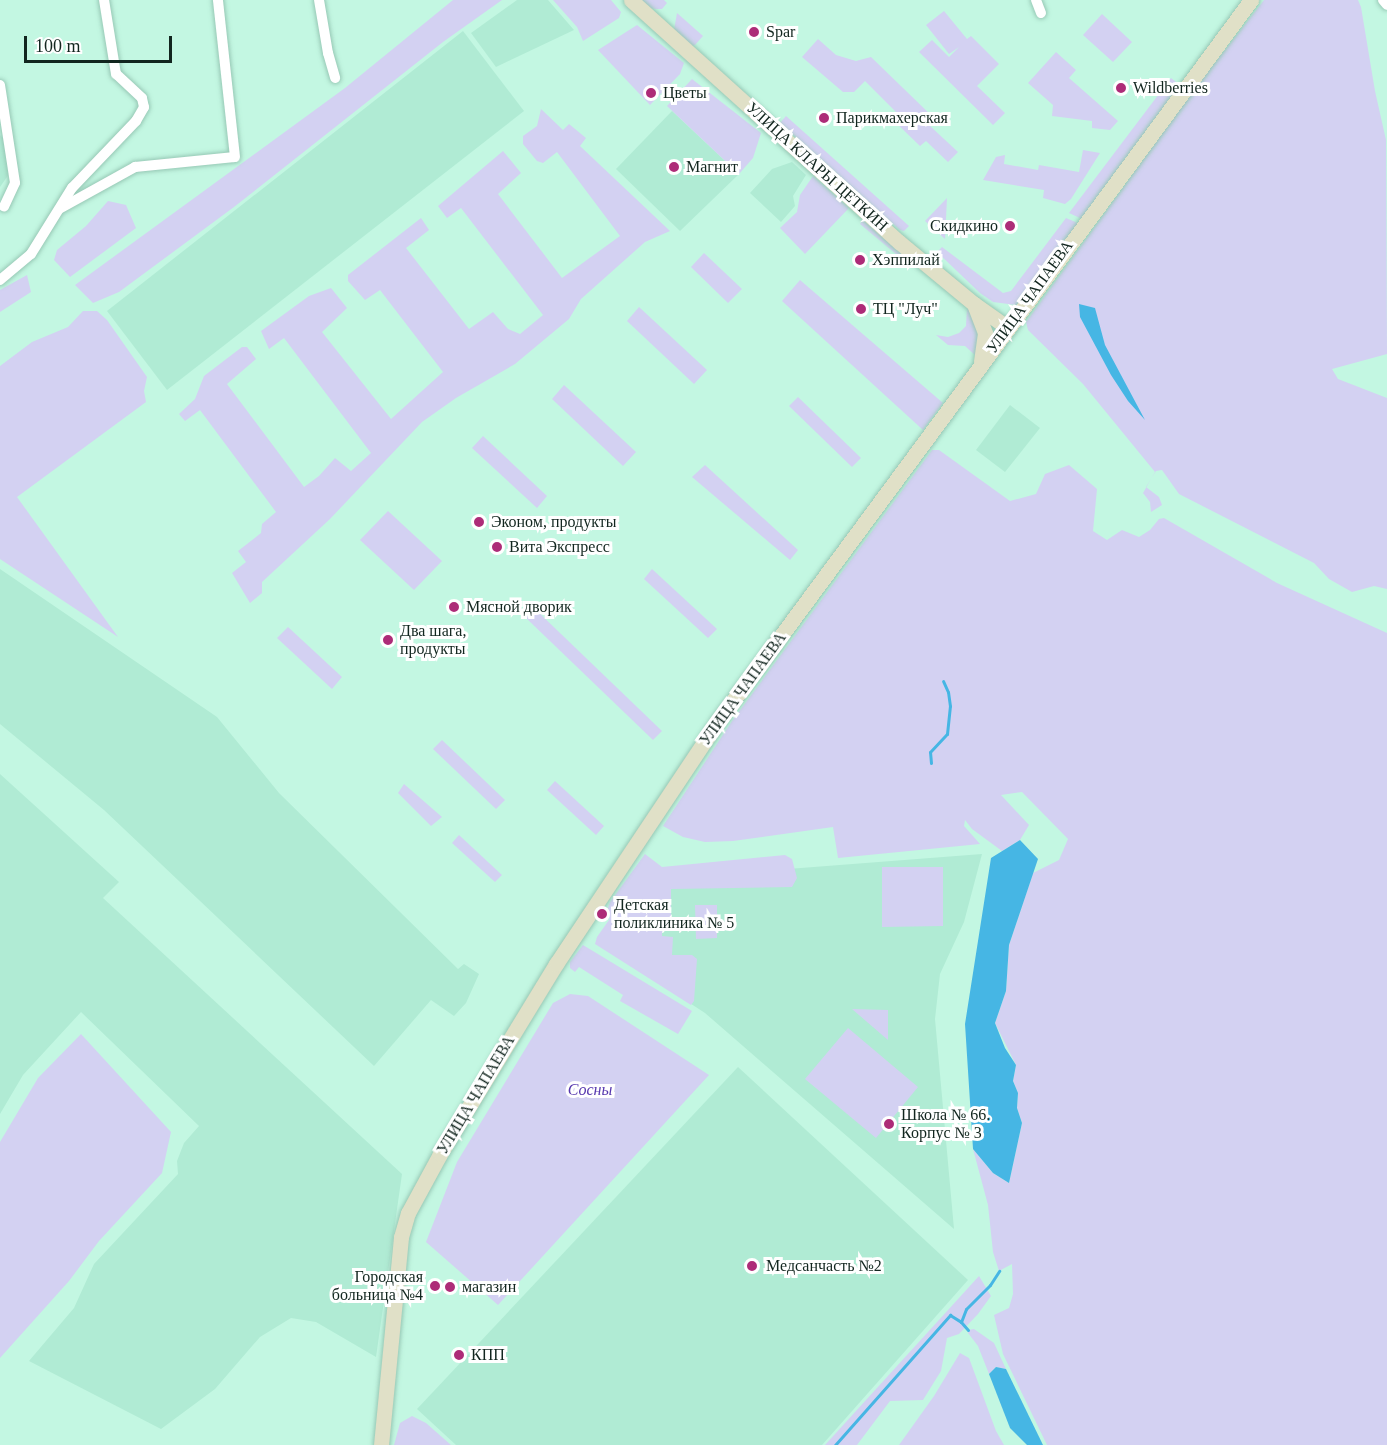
<!DOCTYPE html>
<meta charset="utf-8">
<style>
body{margin:0}
#map{position:relative;width:1387px;height:1445px;overflow:hidden;background:#c3f7e2;font-family:Georgia,serif}
div>[style]{position:absolute}
.built>*{inset:0;background:#b0ebd4}
.green>*{inset:0;background:#d3d1f2}
.water>*{inset:0;background:#46b6e4}
.stream>*{height:3px;margin:-1.5px;padding:0 1.5px;transform-origin:1.5px;border-radius:1.5px;background:#46b6e4}
.roads{filter:drop-shadow(0 0 2px #97c8b5) drop-shadow(0 0 2px #97c8b5)}
.street>*{height:10px;margin:-5px;padding:0 5px;transform-origin:5px;border-radius:5px;background:#fff}
.secondary>*{height:15px;margin:-7.5px;padding:0 7.5px;transform-origin:7.5px;border-radius:7.5px;background:#e0e0c7}
.dots>*{width:16px;height:16px;translate:-50% -50%;box-sizing:border-box;border:3px solid #fff;border-radius:50%}
span{translate:-50% -50%;white-space:nowrap;text-align:center;line-height:1.15;-webkit-text-stroke:6px #fff;paint-order:stroke}
.poi-label{font-size:16px;color:#12261f}
.left{translate:0 -50%;text-align:left}
.right{translate:-100% -50%;text-align:right}
.street-label{font-size:16px;color:#12261f}
.park-label{font-size:16px;color:#5637ae;font-style:italic}
.scale{position:absolute;left:24px;top:36px;width:148px;height:27px;box-sizing:border-box;border:3px solid #12261f;border-top:0;padding-left:8px;font-size:18px;line-height:21px;white-space:nowrap;color:#12261f;-webkit-text-stroke:4px #fff;paint-order:stroke}
</style>
<div id="map">
<div class="built">
<div style="clip-path:polygon(517px 0,548px 0,574px 30px,496px 67px,471px 33px)"></div>
<div style="clip-path:polygon(463px 31px,524px 111px,167px 390px,107px 311px)"></div>
<div style="clip-path:polygon(672px 111px,739px 174px,680px 231px,616px 169px)"></div>
<div style="clip-path:polygon(0 135px,15px 150px,16px 164px,0 187px)"></div>
<div style="clip-path:polygon(792px 162px,806px 175px,793px 196px,795px 206px,781px 222px,750px 193px,772px 169px)"></div>
<div style="clip-path:polygon(1010px 405px,1040px 428px,1005px 472px,976px 450px)"></div>
<div style="clip-path:polygon(0 569px,217px 717px,279px 793px,458px 969px,464px 964px,479px 974px,466px 1003px,454px 1016px,431px 1000px,374px 1066px,104px 810px,0 724px)"></div>
<div style="clip-path:polygon(0 774px,119px 882px,103px 898px,402px 1174px,376px 1357px,316px 1322px,291px 1318px,260px 1337px,215px 1389px,161px 1429px,29px 1361px,74px 1308px,94px 1264px,178px 1174px,177px 1161px,184px 1143px,199px 1126px,81px 1012px,23px 1075px,0 1114px)"></div>
<div style="clip-path:polygon(982px 854px,964px 922px,940px 974px,935px 1019px,954px 1229px,705px 1013px,633px 966px,658px 879px)"></div>
<div style="clip-path:polygon(738px 1067px,968px 1280px,822px 1445px,456px 1445px,417px 1409px)"></div>
</div>
<div class="green">
<div style="clip-path:polygon(453px 0,502px 0,443px 42px,234px 207px,119px 292px,93px 303px,75px 285px,345px 88px)"></div>
<div style="clip-path:polygon(553px 0,611px 0,621px 12px,619px 18px,583px 41px,577px 27px)"></div>
<div style="clip-path:polygon(640px 0,664px 0,667px 3px,662px 9px,656px 9px,648px 8px)"></div>
<div style="clip-path:polygon(1264px 0,1358px 0,1361px 7px,1375px 91px,1386px 140px,1387px 354px,1332px 369px,1338px 379px,1387px 398px,1387px 589px,1374px 586px,1352px 592px,1329px 579px,1314px 563px,1179px 494px,1162px 470px,1156px 471px,1146px 487px,1159px 497px,1162px 505px,1151px 512px,1150px 502px,1143px 493px,1122px 530px,1139px 537px,1150px 530px,1159px 519px,1164px 518px,1277px 583px,1387px 633px,1387px 1445px,1047px 1445px,1003px 1354px,994px 1315px,1009px 1308px,1013px 1294px,1012px 1264px,999px 1271px,993px 1252px,988px 1205px,973px 1149px,993px 1173px,1009px 1183px,1022px 1123px,1017px 1108px,1018px 1093px,1013px 1081px,1016px 1065px,995px 1023px,1006px 991px,1009px 945px,1033px 873px,1059px 860px,1068px 839px,1022px 792px,1001px 795px,1029px 825px,1020px 840px,1002px 851px,972px 829px,965px 820px,964px 826px,980px 844px,838px 858px,833px 827px,733px 841px,705px 842px,683px 837px,663px 826px,732px 721px,932px 450px,939px 450px,1010px 501px,1036px 494px,1045px 474px,1069px 465px,1097px 489px,1093px 531px,1107px 540px,1122px 530px,1155px 472px,1083px 384px,1028px 330px,1026px 322px,1193px 91px)"></div>
<div style="clip-path:polygon(944px 11px,967px 39px,971px 36px,999px 64px,977px 86px,1005px 113px,993px 125px,919px 52px,932px 40px,949px 57px,959px 47px,949px 54px,926px 25px)"></div>
<div style="clip-path:polygon(677px 13px,703px 36px,695px 45px,691px 46px,674px 30px)"></div>
<div style="clip-path:polygon(1102px 14px,1132px 42px,1113px 62px,1083px 35px)"></div>
<div style="clip-path:polygon(637px 25px,684px 63px,680px 74px,650px 105px,598px 50px)"></div>
<div style="clip-path:polygon(818px 39px,836px 55px,856px 61px,871px 57px,935px 119px,929px 125px,958px 152px,948px 162px,926px 141px,920px 146px,891px 118px,896px 112px,865px 81px,854px 92px,843px 92px,802px 57px)"></div>
<div style="clip-path:polygon(1056px 52px,1076px 70px,1069px 78px,1118px 121px,1110px 130px,1092px 128px,1092px 121px,1052px 116px,1053px 105px,1028px 83px)"></div>
<div style="clip-path:polygon(1171px 78px,1180px 85px,1082px 219px,1069px 213px)"></div>
<div style="clip-path:polygon(692px 79px,761px 133px,753px 158px,739px 174px,667px 106px)"></div>
<div style="clip-path:polygon(541px 109px,563px 130px,569px 124px,586px 138px,580px 146px,670px 231px,645px 242px,581px 299px,569px 319px,515px 364px,456px 398px,422px 422px,330px 519px,262px 582px,262px 593px,250px 603px,232px 573px,246px 562px,238px 551px,261px 533px,262px 524px,276px 512px,200px 410px,185px 421px,179px 414px,195px 399px,204px 376px,242px 347px,247px 347px,256px 359px,227px 384px,304px 487px,319px 476px,335px 458px,351px 471px,371px 453px,284px 338px,269px 349px,261px 331px,309px 296px,331px 288px,347px 308px,322px 332px,391px 419px,443px 372px,380px 290px,365px 300px,348px 281px,348px 275px,421px 218px,429px 230px,406px 248px,469px 329px,493px 312px,508px 329px,520px 334px,543px 315px,461px 208px,447px 218px,438px 206px,503px 151px,521px 173px,498px 194px,562px 278px,620px 236px,557px 152px,543px 163px,537px 161px,523px 144px,523px 136px,537px 126px)"></div>
<div style="clip-path:polygon(786px 116px,909px 226px,904px 231px,900px 230px,780px 123px)"></div>
<div style="clip-path:polygon(1083px 150px,1100px 153px,1071px 199px,1065px 204px,1043px 198px,1044px 190px,983px 180px,996px 157px,1005px 155px,1004px 164px,1038px 170px,1039px 165px,1079px 172px)"></div>
<div style="clip-path:polygon(813px 176px,849px 208px,805px 254px,780px 228px,797px 212px,800px 195px)"></div>
<div style="clip-path:polygon(947px 198px,945px 239px,925px 221px)"></div>
<div style="clip-path:polygon(108px 201px,126px 205px,136px 228px,70px 277px,54px 260px,57px 250px,86px 226px)"></div>
<div style="clip-path:polygon(1066px 218px,1080px 224px,1029px 292px,1016px 305px,993px 302px,980px 293px,937px 252px,942px 247px,1003px 293px,1011px 291px)"></div>
<div style="clip-path:polygon(863px 220px,901px 253px,908px 264px,860px 224px)"></div>
<div style="clip-path:polygon(704px 253px,742px 289px,728px 303px,691px 267px)"></div>
<div style="clip-path:polygon(27px 275px,31px 292px,0 312px,0 290px)"></div>
<div style="clip-path:polygon(800px 280px,943px 403px,923px 430px,782px 301px)"></div>
<div style="clip-path:polygon(639px 307px,707px 370px,694px 384px,627px 321px)"></div>
<div style="clip-path:polygon(967px 308px,976px 318px,983px 334px,977px 357px,965px 346px,948px 345px,936px 335px,948px 337px,959px 333px,966px 326px)"></div>
<div style="clip-path:polygon(83px 311px,97px 311px,107px 320px,147px 377px,144px 391px,146px 402px,17px 497px,118px 637px,0 559px,0 366px,32px 342px,68px 327px)"></div>
<div style="clip-path:polygon(564px 385px,636px 452px,623px 466px,552px 399px)"></div>
<div style="clip-path:polygon(798px 397px,861px 458px,852px 467px,789px 406px)"></div>
<div style="clip-path:polygon(483px 436px,547px 496px,537px 508px,472px 448px)"></div>
<div style="clip-path:polygon(705px 465px,798px 550px,790px 560px,692px 477px)"></div>
<div style="clip-path:polygon(388px 511px,442px 561px,414px 590px,360px 540px)"></div>
<div style="clip-path:polygon(652px 569px,717px 629px,708px 638px,644px 579px)"></div>
<div style="clip-path:polygon(534px 608px,662px 731px,653px 740px,525px 617px)"></div>
<div style="clip-path:polygon(288px 627px,342px 677px,332px 689px,277px 638px)"></div>
<div style="clip-path:polygon(442px 740px,505px 800px,496px 809px,433px 749px)"></div>
<div style="clip-path:polygon(555px 781px,604px 826px,596px 835px,547px 790px)"></div>
<div style="clip-path:polygon(404px 784px,442px 817px,431px 826px,398px 793px)"></div>
<div style="clip-path:polygon(459px 835px,502px 875px,495px 882px,452px 843px)"></div>
<div style="clip-path:polygon(645px 854px,662px 867px,785px 855px,792px 859px,797px 878px,792px 887px,671px 889px,671px 919px,662px 920px,662px 936px,673px 937px,672px 955px,692px 955px,697px 959px,694px 1001px,691px 1005px,595px 944px,597px 937px,609px 920px,610px 916px,607px 911px,610px 902px)"></div>
<div style="clip-path:polygon(882px 867px,943px 867px,943px 926px,882px 927px)"></div>
<div style="clip-path:polygon(695px 905px,717px 905px,717px 938px,696px 939px)"></div>
<div style="clip-path:polygon(583px 945px,692px 1011px,678px 1034px,620px 1001px,623px 995px,579px 967px,575px 972px,570px 968px,570px 962px)"></div>
<div style="clip-path:polygon(570px 994px,588px 996px,709px 1075px,498px 1305px,426px 1242px,457px 1162px,553px 1003px)"></div>
<div style="clip-path:polygon(852px 1009px,888px 1010px,888px 1040px)"></div>
<div style="clip-path:polygon(848px 1028px,918px 1087px,876px 1138px,805px 1079px)"></div>
<div style="clip-path:polygon(81px 1034px,171px 1132px,162px 1173px,99px 1241px,69px 1281px,0 1358px,0 1142px,38px 1078px)"></div>
<div style="clip-path:polygon(979px 1276px,991px 1296px,978px 1314px,959px 1334px,947px 1338px,941px 1371px,923px 1400px,890px 1401px,857px 1445px,825px 1445px)"></div>
<div style="clip-path:polygon(974px 1329px,994px 1343px,1006px 1369px,996px 1367px,989px 1374px,978px 1346px,968px 1333px,968px 1330px)"></div>
<div style="clip-path:polygon(960px 1353px,969px 1358px,996px 1431px,1004px 1445px,899px 1445px,934px 1396px)"></div>
<div style="clip-path:polygon(412px 1416px,426px 1423px,451px 1445px,394px 1445px,400px 1423px)"></div>
</div>
<div class="water">
<div style="clip-path:polygon(1079px 304px,1095px 308px,1105px 345px,1145px 420px,1128px 401px,1111px 375px,1080px 317px)"></div>
<div style="clip-path:polygon(1020px 840px,1038px 859px,1009px 945px,1006px 991px,995px 1023px,1005px 1048px,1016px 1065px,1013px 1081px,1018px 1093px,1017px 1108px,1022px 1123px,1009px 1183px,993px 1173px,973px 1149px,965px 1024px,991px 858px)"></div>
<div style="clip-path:polygon(996px 1367px,1006px 1369px,1043px 1445px,1027px 1445px,1010px 1428px,989px 1374px)"></div>
</div>
<div class="stream">
<div style="left:931px;top:763px;width:11px;rotate:-95deg"></div>
<div style="left:930px;top:752px;width:25px;rotate:-47deg"></div>
<div style="left:947px;top:734px;width:28px;rotate:-84deg"></div>
<div style="left:950px;top:706px;width:14px;rotate:-98deg"></div>
<div style="left:948px;top:692px;width:12px;rotate:-114deg"></div>
<div style="left:968px;top:1330px;width:11px;rotate:-131deg"></div>
<div style="left:961px;top:1322px;width:14px;rotate:-69deg"></div>
<div style="left:966px;top:1309px;width:34px;rotate:-45deg"></div>
<div style="left:990px;top:1285px;width:17px;rotate:-57deg"></div>
<div style="left:835px;top:1445px;width:174px;rotate:-48.5deg"></div>
<div style="left:950px;top:1315px;width:13px;rotate:32deg"></div>
</div>
<div class="roads">
<div class="street">
<div style="left:319px;top:0;width:54px;rotate:80.4deg"></div>
<div style="left:328px;top:53px;width:26px;rotate:74deg"></div>
<div style="left:1036px;top:0;width:14px;rotate:69deg"></div>
<div style="left:1383px;top:0;width:6px;rotate:51deg"></div>
<div style="left:0;top:85px;width:99px;rotate:81.3deg"></div>
<div style="left:15px;top:183px;width:26px;rotate:115deg"></div>
<div style="left:61px;top:208px;width:85px;rotate:-29deg"></div>
<div style="left:135px;top:167px;width:100px;rotate:-5.7deg"></div>
<div style="left:235px;top:157px;width:158px;rotate:-96.2deg"></div>
<div style="left:0;top:280px;width:40px;rotate:-40deg"></div>
<div style="left:31px;top:254px;width:78px;rotate:-58.2deg"></div>
<div style="left:72px;top:188px;width:93px;rotate:-46.3deg"></div>
<div style="left:136px;top:121px;width:16px;rotate:-60deg"></div>
<div style="left:144px;top:107px;width:9px;rotate:-103deg"></div>
<div style="left:142px;top:98px;width:35px;rotate:-137deg"></div>
<div style="left:116px;top:74px;width:75px;rotate:-99.2deg"></div>
</div>
<div class="secondary">
<div style="left:631px;top:0;width:361px;rotate:42.1deg"></div>
<div style="left:899px;top:242px;width:97px;rotate:39.6deg"></div>
<div style="left:974px;top:304px;width:42px;rotate:35.2deg"></div>
<div style="left:974px;top:304px;width:31px;rotate:69deg"></div>
<div style="left:985px;top:333px;width:29px;rotate:98deg"></div>
<div style="left:381px;top:1445px;width:209px;rotate:-84.5deg"></div>
<div style="left:401px;top:1237px;width:25px;rotate:-74deg"></div>
<div style="left:408px;top:1213px;width:67px;rotate:-61.5deg"></div>
<div style="left:440px;top:1154px;width:223px;rotate:-58.6deg"></div>
<div style="left:556px;top:964px;width:292px;rotate:-56.3deg"></div>
<div style="left:718px;top:721px;width:897px;rotate:-53.53deg"></div>
</div>
</div>
<div class="dots">
<div style="left:754px;top:32px;background:#ad2c78"></div>
<div style="left:1121px;top:88px;background:#ad2c78"></div>
<div style="left:651px;top:93px;background:#ad2c78"></div>
<div style="left:824px;top:118px;background:#ad2c78"></div>
<div style="left:674px;top:167px;background:#ad2c78"></div>
<div style="left:1010px;top:226px;background:#ad2c78"></div>
<div style="left:860px;top:260px;background:#ad2c78"></div>
<div style="left:861px;top:309px;background:#ad2c78"></div>
<div style="left:479px;top:522px;background:#ad2c78"></div>
<div style="left:497px;top:547px;background:#ad2c78"></div>
<div style="left:454px;top:607px;background:#ad2c78"></div>
<div style="left:388px;top:640px;background:#ad2c78"></div>
<div style="left:602px;top:914px;background:#ad2c78"></div>
<div style="left:889px;top:1124px;background:#ad2c78"></div>
<div style="left:752px;top:1266px;background:#ad2c78"></div>
<div style="left:435px;top:1286px;background:#ad2c78"></div>
<div style="left:450px;top:1287px;background:#ad2c78"></div>
<div style="left:459px;top:1355px;background:#ad2c78"></div>
</div>
<div class="poi-label">
<span class="left" style="left:766px;top:32px">Spar</span>
<span class="left" style="left:1133px;top:88px">Wildberries</span>
<span class="left" style="left:663px;top:93px">Цветы</span>
<span class="left" style="left:836px;top:118px">Парикмахерская</span>
<span class="left" style="left:686px;top:167px">Магнит</span>
<span class="right" style="left:998px;top:226px">Скидкино</span>
<span class="left" style="left:872px;top:260px">Хэппилай</span>
<span class="left" style="left:873px;top:309px">ТЦ "Луч"</span>
<span class="left" style="left:491px;top:522px">Эконом, продукты</span>
<span class="left" style="left:509px;top:547px">Вита Экспресс</span>
<span class="left" style="left:466px;top:607px">Мясной дворик</span>
<span class="left" style="left:400px;top:640px">Два шага,<br>продукты</span>
<span class="left" style="left:614px;top:914px">Детская<br>поликлиника № 5</span>
<span class="left" style="left:901px;top:1124px">Школа № 66.<br>Корпус № 3</span>
<span class="left" style="left:766px;top:1266px">Медсанчасть №2</span>
<span class="right" style="left:423px;top:1286px">Городская<br>больница №4</span>
<span class="left" style="left:462px;top:1287px">магазин</span>
<span class="left" style="left:471px;top:1355px">КПП</span>
</div>
<div class="street-label">
<span style="left:817px;top:167px;rotate:42deg">УЛИЦА КЛАРЫ ЦЕТКИН</span>
<span style="left:1030px;top:297px;rotate:-54deg">УЛИЦА ЧАПАЕВА</span>
<span style="left:743px;top:689px;rotate:-54deg">УЛИЦА ЧАПАЕВА</span>
<span style="left:476px;top:1095px;rotate:-59deg">УЛИЦА ЧАПАЕВА</span>
</div>
<div class="park-label">
<span style="left:590px;top:1090px">Сосны</span>
</div>
<div class="scale">100 m</div>
</div>
